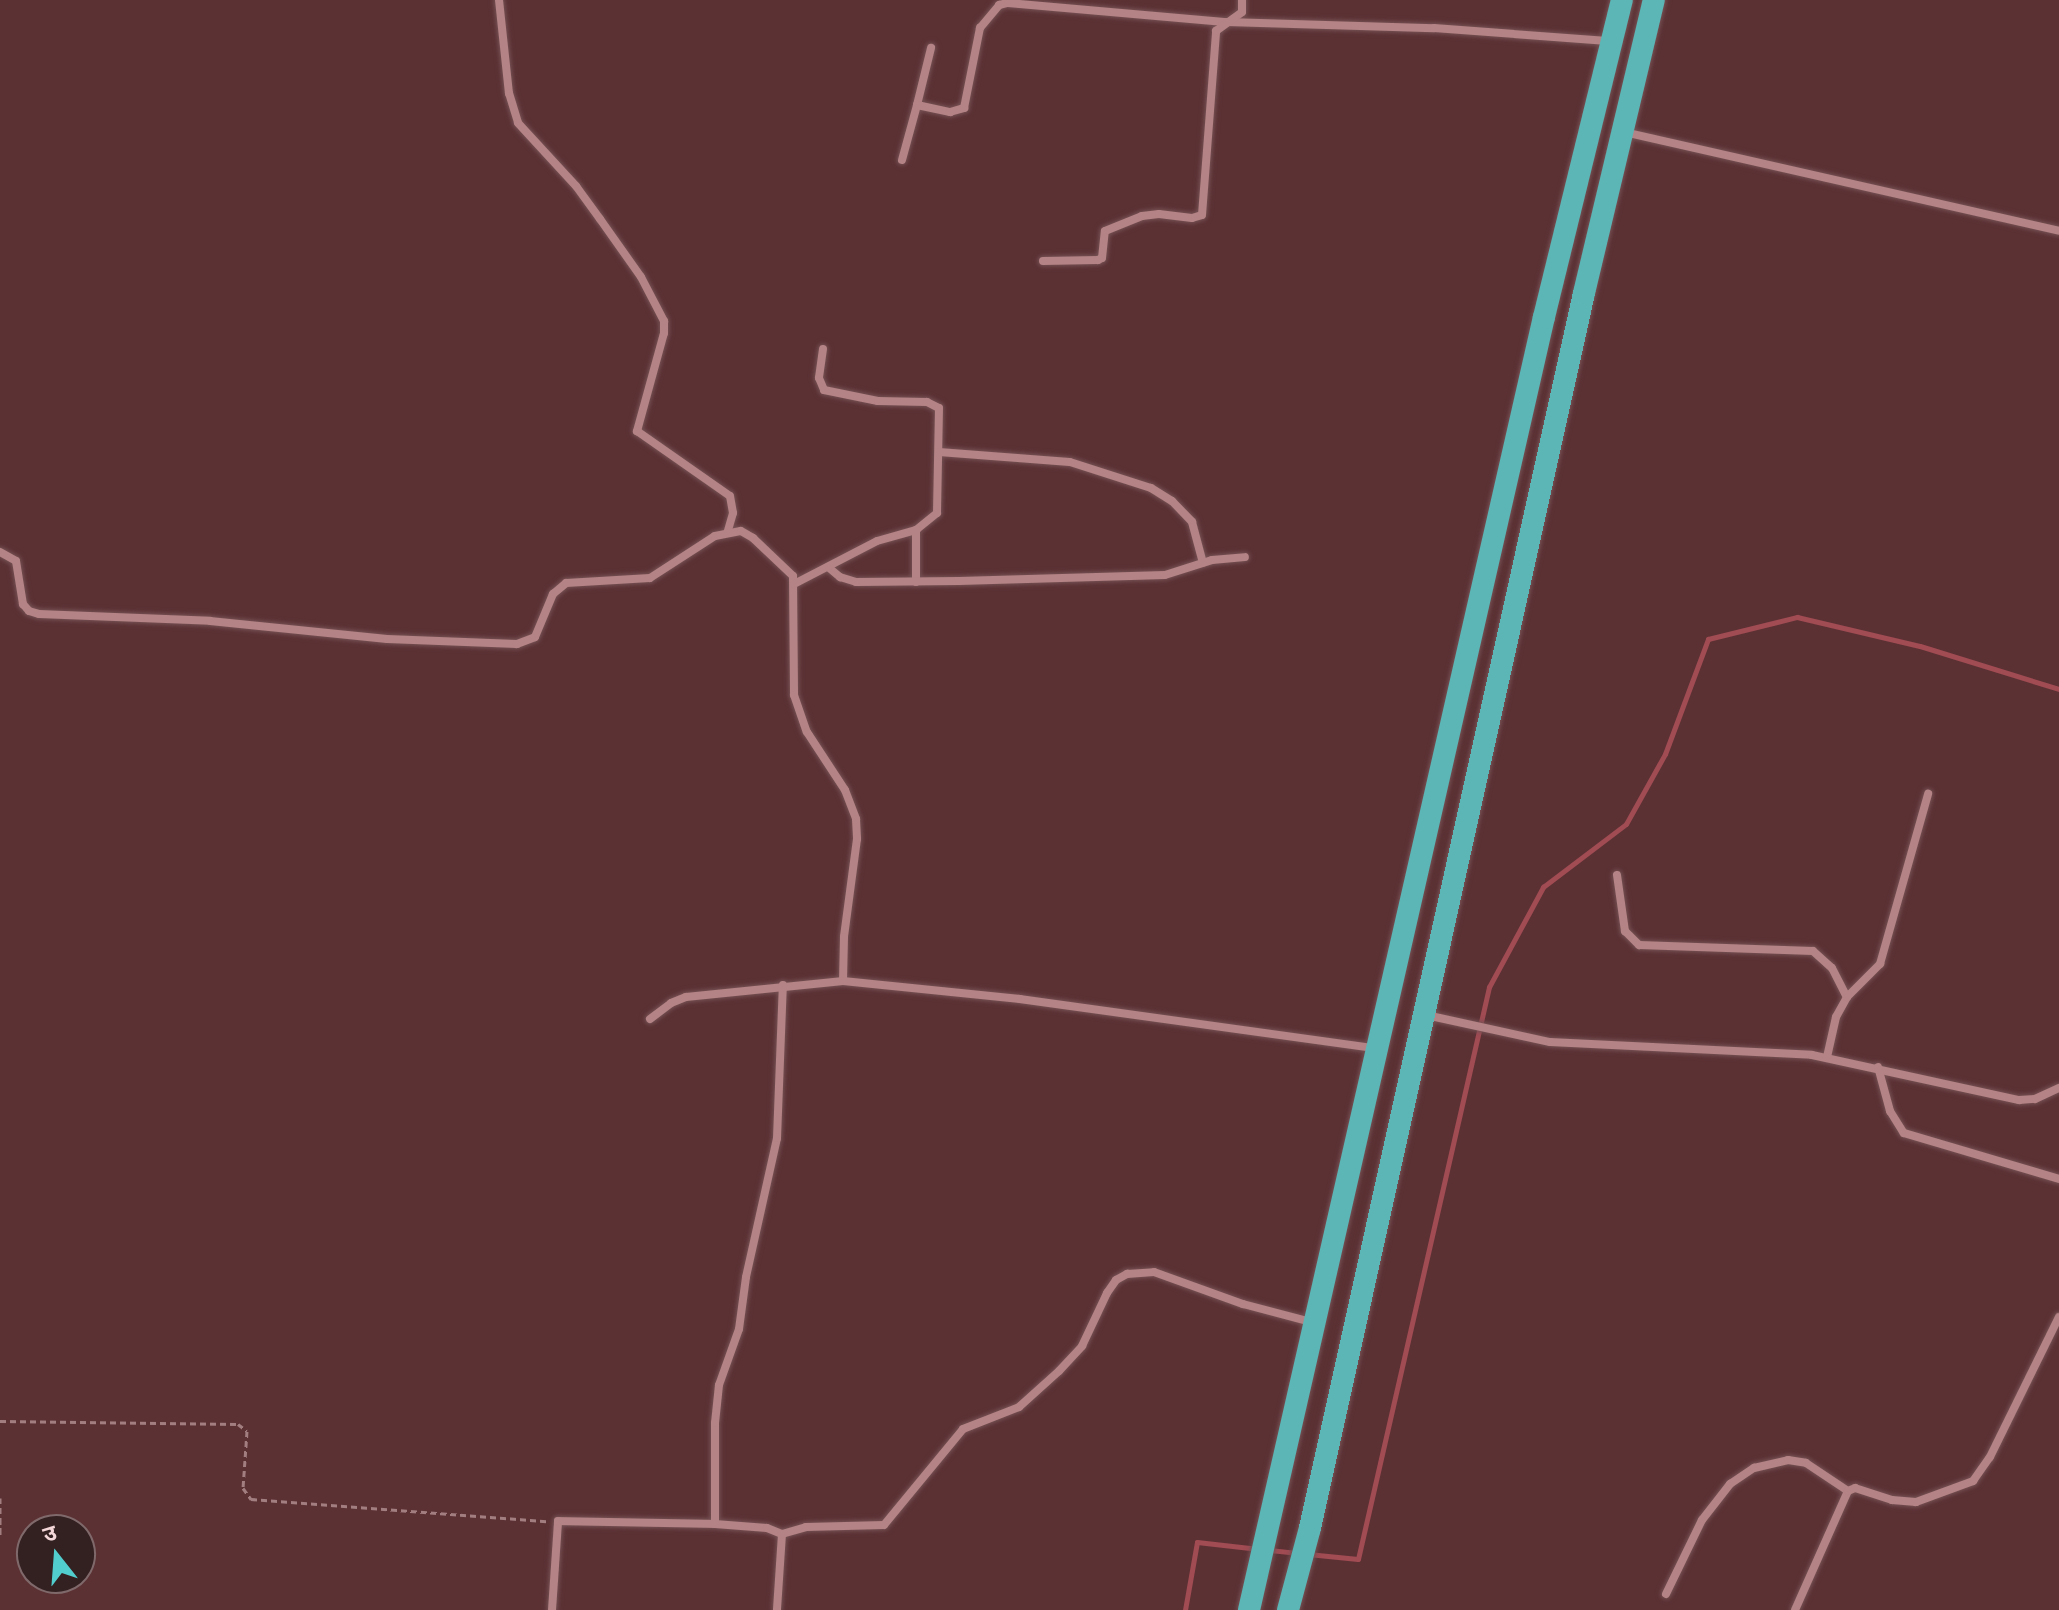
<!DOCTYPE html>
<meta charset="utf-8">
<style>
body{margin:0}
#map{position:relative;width:2059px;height:1610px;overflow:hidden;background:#5b3134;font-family:"Source Serif 4","Noto Sans Devanagari",serif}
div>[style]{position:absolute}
.stream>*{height:5px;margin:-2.5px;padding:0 2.5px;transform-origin:2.5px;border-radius:2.5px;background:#a14b53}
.path>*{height:3px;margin-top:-1.5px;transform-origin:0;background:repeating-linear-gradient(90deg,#a27e80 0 6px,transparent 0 10px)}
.roads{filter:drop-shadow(0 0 2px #755154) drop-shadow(0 0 2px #755154)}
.minor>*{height:8px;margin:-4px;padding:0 4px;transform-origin:4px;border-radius:4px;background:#b48385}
.trunk>*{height:22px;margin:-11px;padding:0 11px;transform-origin:11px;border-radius:11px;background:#5cb6b6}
span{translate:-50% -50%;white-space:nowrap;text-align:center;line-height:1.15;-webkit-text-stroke:8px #332021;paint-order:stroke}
.north{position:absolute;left:16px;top:1514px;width:80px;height:80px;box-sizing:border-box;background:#332021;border:2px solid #80696a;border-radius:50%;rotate:343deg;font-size:22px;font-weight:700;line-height:32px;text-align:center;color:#f3d7d8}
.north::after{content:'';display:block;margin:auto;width:28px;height:36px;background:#52cdce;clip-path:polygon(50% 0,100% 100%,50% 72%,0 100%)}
</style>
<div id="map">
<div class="stream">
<div style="left:1269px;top:1550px;width:30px;rotate:6deg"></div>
<div style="left:1308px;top:1554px;width:50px;rotate:5.7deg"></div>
<div style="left:1358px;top:1559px;width:587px;rotate:-77.1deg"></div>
<div style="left:1489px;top:987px;width:114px;rotate:-61.6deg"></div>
<div style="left:1543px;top:887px;width:104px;rotate:-37.2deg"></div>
<div style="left:1626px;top:824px;width:80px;rotate:-60.9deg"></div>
<div style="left:1665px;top:754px;width:123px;rotate:-69.5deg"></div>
<div style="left:1708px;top:639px;width:92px;rotate:-13.9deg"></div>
<div style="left:1797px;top:617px;width:126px;rotate:13.3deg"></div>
<div style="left:1920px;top:646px;width:145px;rotate:17.2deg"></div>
<div style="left:1185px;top:1610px;width:69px;rotate:-80deg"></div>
<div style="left:1197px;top:1542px;width:62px;rotate:6.4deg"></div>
</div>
<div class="path">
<div style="left:0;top:1421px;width:238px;rotate:0.7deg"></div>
<div style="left:238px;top:1424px;width:11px;rotate:38deg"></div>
<div style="left:247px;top:1431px;width:57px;rotate:94deg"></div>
<div style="left:243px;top:1488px;width:14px;rotate:54deg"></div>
<div style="left:251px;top:1499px;width:296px;rotate:4.3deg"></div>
<div style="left:0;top:1498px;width:39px;rotate:90deg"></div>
</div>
<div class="roads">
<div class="minor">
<div style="left:499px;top:0;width:94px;rotate:83.9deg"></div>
<div style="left:509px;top:93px;width:31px;rotate:73deg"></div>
<div style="left:518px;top:123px;width:86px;rotate:47.4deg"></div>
<div style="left:576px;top:186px;width:41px;rotate:54deg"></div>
<div style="left:600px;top:219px;width:71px;rotate:54.7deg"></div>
<div style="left:641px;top:277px;width:50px;rotate:62.4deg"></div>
<div style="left:664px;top:321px;width:12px;rotate:90deg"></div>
<div style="left:664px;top:333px;width:102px;rotate:105.4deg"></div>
<div style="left:637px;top:431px;width:113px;rotate:35deg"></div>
<div style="left:730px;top:496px;width:17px;rotate:80deg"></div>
<div style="left:733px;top:513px;width:19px;rotate:106deg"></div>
<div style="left:917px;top:105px;width:59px;rotate:-76.2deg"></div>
<div style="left:1624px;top:132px;width:446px;rotate:12.8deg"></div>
<div style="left:902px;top:160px;width:57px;rotate:-74.7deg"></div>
<div style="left:917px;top:105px;width:34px;rotate:12deg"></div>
<div style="left:950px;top:112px;width:15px;rotate:-16deg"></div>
<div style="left:964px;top:108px;width:82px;rotate:-78.7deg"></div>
<div style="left:980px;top:28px;width:30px;rotate:-50deg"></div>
<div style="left:999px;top:5px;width:9px;rotate:-13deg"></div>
<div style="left:1008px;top:3px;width:220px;rotate:5deg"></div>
<div style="left:1227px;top:22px;width:207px;rotate:1.7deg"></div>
<div style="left:1434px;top:28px;width:174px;rotate:4.3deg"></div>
<div style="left:1043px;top:261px;width:55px;rotate:-1deg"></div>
<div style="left:1098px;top:260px;width:4px;rotate:-27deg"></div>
<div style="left:1102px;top:258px;width:27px;rotate:-84deg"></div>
<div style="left:1105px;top:231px;width:40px;rotate:-22deg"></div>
<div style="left:1142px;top:216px;width:17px;rotate:-7deg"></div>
<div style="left:1159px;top:214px;width:33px;rotate:7deg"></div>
<div style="left:1192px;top:218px;width:10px;rotate:-17deg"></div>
<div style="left:1202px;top:215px;width:185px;rotate:-85.6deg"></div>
<div style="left:1216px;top:31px;width:32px;rotate:-36deg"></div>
<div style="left:1242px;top:12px;width:12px;rotate:-90deg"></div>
<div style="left:823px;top:349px;width:29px;rotate:98deg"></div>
<div style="left:819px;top:378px;width:13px;rotate:67deg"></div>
<div style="left:824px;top:390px;width:55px;rotate:11.5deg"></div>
<div style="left:878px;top:401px;width:49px;rotate:1.2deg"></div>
<div style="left:927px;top:402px;width:13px;rotate:27deg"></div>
<div style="left:939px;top:408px;width:105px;rotate:91.1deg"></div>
<div style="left:937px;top:513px;width:27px;rotate:141deg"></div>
<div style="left:916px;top:530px;width:52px;rotate:90deg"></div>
<div style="left:939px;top:452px;width:131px;rotate:4.4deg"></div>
<div style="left:1070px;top:462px;width:85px;rotate:17.8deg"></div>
<div style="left:1151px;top:488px;width:25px;rotate:32deg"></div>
<div style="left:1172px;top:501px;width:29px;rotate:46deg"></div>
<div style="left:1192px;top:522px;width:42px;rotate:75deg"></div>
<div style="left:0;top:552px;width:18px;rotate:29deg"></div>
<div style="left:16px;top:561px;width:44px;rotate:80.8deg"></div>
<div style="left:23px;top:604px;width:9px;rotate:49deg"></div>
<div style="left:29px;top:611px;width:10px;rotate:17deg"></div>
<div style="left:39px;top:614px;width:171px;rotate:2.3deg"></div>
<div style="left:210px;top:621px;width:178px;rotate:5.8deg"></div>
<div style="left:387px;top:639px;width:130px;rotate:2.2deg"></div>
<div style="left:517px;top:644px;width:19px;rotate:-21deg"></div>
<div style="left:535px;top:637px;width:47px;rotate:-67.3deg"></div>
<div style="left:553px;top:594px;width:17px;rotate:-40deg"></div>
<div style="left:566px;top:583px;width:84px;rotate:-3.4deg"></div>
<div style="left:650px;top:578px;width:77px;rotate:-32.9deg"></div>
<div style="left:715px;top:536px;width:26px;rotate:-11deg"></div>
<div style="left:741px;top:531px;width:14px;rotate:30deg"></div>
<div style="left:753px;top:538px;width:55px;rotate:43.5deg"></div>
<div style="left:793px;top:576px;width:119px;rotate:89.5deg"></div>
<div style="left:794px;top:695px;width:39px;rotate:71deg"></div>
<div style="left:807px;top:732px;width:69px;rotate:56.8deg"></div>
<div style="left:845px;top:790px;width:31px;rotate:69deg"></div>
<div style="left:856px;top:819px;width:20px;rotate:87deg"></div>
<div style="left:857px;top:839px;width:99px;rotate:97.6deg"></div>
<div style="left:844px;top:937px;width:44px;rotate:91.3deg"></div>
<div style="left:828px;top:567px;width:16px;rotate:40deg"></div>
<div style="left:840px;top:577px;width:17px;rotate:17deg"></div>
<div style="left:856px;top:582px;width:103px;rotate:-0.6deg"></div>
<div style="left:959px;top:581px;width:206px;rotate:-1.7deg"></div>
<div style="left:1165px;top:575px;width:49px;rotate:-17.7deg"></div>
<div style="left:1212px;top:560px;width:33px;rotate:-5deg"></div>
<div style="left:794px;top:584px;width:93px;rotate:-27.4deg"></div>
<div style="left:877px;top:541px;width:41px;rotate:-15.8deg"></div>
<div style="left:1617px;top:875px;width:57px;rotate:81.9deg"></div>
<div style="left:1625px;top:931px;width:20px;rotate:45deg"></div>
<div style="left:1639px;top:945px;width:174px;rotate:2deg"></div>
<div style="left:1813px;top:951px;width:25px;rotate:42deg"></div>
<div style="left:1832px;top:968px;width:33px;rotate:63deg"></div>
<div style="left:1426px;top:1015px;width:127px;rotate:12.3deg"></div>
<div style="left:1550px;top:1042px;width:262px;rotate:2.8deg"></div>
<div style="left:1812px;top:1055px;width:212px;rotate:12.3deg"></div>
<div style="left:2019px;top:1100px;width:16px;rotate:-4deg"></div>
<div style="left:2035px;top:1099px;width:26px;rotate:-25deg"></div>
<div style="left:650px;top:1019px;width:26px;rotate:-37deg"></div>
<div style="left:671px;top:1003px;width:16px;rotate:-22deg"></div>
<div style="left:686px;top:997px;width:158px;rotate:-5.8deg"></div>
<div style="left:843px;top:981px;width:178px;rotate:5.8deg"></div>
<div style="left:1020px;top:999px;width:357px;rotate:7.9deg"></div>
<div style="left:1827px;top:1057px;width:41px;rotate:-77.3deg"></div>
<div style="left:1836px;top:1017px;width:23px;rotate:-61deg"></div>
<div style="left:1847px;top:997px;width:47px;rotate:-45deg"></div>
<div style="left:1880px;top:964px;width:177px;rotate:-74.2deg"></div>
<div style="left:1878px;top:1067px;width:46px;rotate:74.7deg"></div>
<div style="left:1890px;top:1111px;width:26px;rotate:58deg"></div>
<div style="left:1904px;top:1133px;width:162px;rotate:16.5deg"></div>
<div style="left:715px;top:1524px;width:52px;rotate:4.4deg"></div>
<div style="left:767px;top:1528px;width:16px;rotate:22deg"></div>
<div style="left:782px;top:1534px;width:76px;rotate:93.8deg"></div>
<div style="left:782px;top:1534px;width:25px;rotate:-16deg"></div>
<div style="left:806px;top:1527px;width:78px;rotate:-1.5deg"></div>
<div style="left:884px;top:1525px;width:124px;rotate:-50.5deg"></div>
<div style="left:963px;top:1429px;width:60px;rotate:-21.4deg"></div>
<div style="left:1019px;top:1407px;width:54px;rotate:-42deg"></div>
<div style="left:1059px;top:1371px;width:34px;rotate:-47deg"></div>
<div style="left:1082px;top:1346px;width:59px;rotate:-64.7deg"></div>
<div style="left:1107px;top:1293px;width:16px;rotate:-55deg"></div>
<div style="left:1116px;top:1280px;width:13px;rotate:-29deg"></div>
<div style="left:1127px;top:1274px;width:27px;rotate:-4deg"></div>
<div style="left:1154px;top:1272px;width:95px;rotate:19.8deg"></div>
<div style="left:1243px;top:1304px;width:70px;rotate:14.8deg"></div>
<div style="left:1666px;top:1594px;width:82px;rotate:-64.1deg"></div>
<div style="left:1702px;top:1520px;width:46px;rotate:-52.1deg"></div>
<div style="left:1730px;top:1484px;width:29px;rotate:-34deg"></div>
<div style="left:1754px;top:1468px;width:35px;rotate:-13deg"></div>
<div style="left:1788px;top:1460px;width:18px;rotate:9deg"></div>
<div style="left:1806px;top:1463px;width:50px;rotate:33.7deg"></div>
<div style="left:552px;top:1610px;width:89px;rotate:-86.1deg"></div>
<div style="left:558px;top:1521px;width:157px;rotate:1.1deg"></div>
<div style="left:715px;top:1524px;width:101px;rotate:-90deg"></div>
<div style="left:715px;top:1423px;width:38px;rotate:-84deg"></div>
<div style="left:719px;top:1385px;width:59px;rotate:-70.3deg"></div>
<div style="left:739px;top:1329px;width:52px;rotate:-82.3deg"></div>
<div style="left:746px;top:1277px;width:142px;rotate:-77.4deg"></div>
<div style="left:777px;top:1138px;width:153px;rotate:-87.8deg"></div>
<div style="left:1795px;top:1610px;width:130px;rotate:-66deg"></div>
<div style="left:1848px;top:1491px;width:8px;rotate:-23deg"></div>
<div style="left:1855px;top:1488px;width:39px;rotate:18deg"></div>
<div style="left:1892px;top:1500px;width:24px;rotate:5deg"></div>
<div style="left:1916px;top:1502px;width:61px;rotate:-20.2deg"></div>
<div style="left:1973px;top:1481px;width:29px;rotate:-55deg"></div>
<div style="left:1990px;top:1457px;width:156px;rotate:-63.8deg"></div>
</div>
<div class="trunk">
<div style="left:1249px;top:1610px;width:1326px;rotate:-77.15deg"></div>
<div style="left:1544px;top:317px;width:326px;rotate:-76.2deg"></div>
<div style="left:1288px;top:1610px;width:85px;rotate:-75deg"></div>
<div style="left:1310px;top:1528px;width:1265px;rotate:-77.49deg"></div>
<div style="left:1584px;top:293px;width:301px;rotate:-76.6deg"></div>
</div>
</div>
<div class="north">उ</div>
</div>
